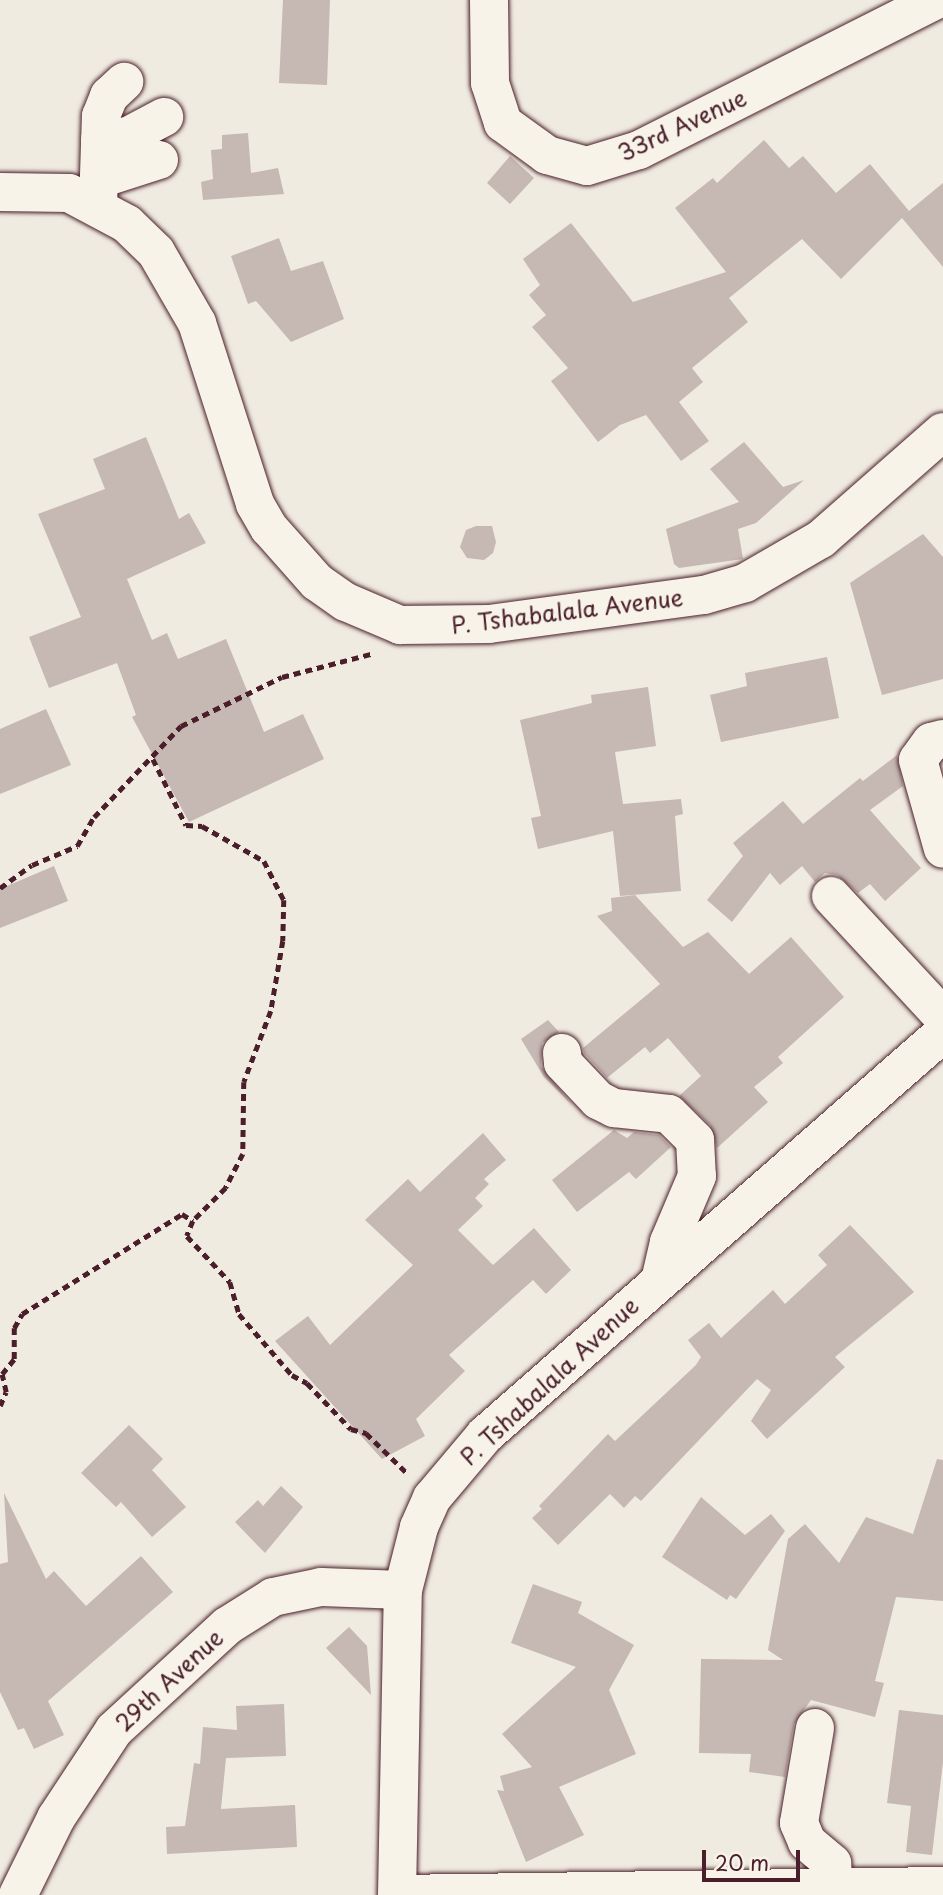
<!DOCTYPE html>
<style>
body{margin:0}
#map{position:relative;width:943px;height:1895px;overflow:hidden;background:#f0ebe0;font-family:"Playpen Sans",sans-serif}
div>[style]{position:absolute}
.building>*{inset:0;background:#c6b8b3}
.path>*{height:4.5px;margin-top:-2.25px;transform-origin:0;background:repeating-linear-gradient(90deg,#4a1f2b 0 7px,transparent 0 12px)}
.roads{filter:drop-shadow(0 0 2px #4a1f2b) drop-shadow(0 0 2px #4a1f2b)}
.minor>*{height:38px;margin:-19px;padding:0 19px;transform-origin:19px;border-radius:19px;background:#f7f3e8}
span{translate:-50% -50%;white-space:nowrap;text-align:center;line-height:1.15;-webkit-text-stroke:5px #f7f3e8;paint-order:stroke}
.street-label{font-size:23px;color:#4a1f2b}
.scale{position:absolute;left:702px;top:1850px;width:98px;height:32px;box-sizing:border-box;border:4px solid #4a1f2b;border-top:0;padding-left:9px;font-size:21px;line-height:24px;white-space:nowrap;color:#4a1f2b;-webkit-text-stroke:5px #f7f3e8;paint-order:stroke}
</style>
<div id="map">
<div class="building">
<div style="clip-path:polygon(283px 0,330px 0,327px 85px,279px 83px)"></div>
<div style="clip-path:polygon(248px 133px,251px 173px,278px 168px,284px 194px,203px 200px,201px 182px,213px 179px,211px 150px,222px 149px,222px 135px)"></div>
<div style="clip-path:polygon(764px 140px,789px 168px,803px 156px,836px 193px,870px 164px,909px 211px,943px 183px,943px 267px,902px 218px,841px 279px,802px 239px,729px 298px,748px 322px,692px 368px,703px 382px,679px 402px,709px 441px,681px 461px,646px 415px,620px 425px,598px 442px,551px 381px,568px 368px,532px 327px,546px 315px,529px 295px,540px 285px,523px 259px,571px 223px,633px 302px,726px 272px,675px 208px,713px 178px,717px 183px)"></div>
<div style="clip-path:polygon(510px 156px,534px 178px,510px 204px,487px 183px)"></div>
<div style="clip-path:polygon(279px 238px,291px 271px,323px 261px,344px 319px,291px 342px,256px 301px,248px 304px,231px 256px)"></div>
<div style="clip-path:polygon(146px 437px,179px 519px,189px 513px,206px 543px,127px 579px,152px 640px,167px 633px,178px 659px,226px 639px,264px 732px,303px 714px,324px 759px,189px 822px,132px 717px,136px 715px,117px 663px,49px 688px,29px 637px,81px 617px,38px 514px,105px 489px,93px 459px)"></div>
<div style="clip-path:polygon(744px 442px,783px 487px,804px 480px,756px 523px,738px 529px,743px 559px,679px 568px,674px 564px,666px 529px,739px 502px,710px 469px)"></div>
<div style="clip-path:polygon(476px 526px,492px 526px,496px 542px,493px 553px,484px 560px,467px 558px,460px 547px,466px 530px)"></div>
<div style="clip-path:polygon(923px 534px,943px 557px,943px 679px,882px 695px,850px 583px)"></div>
<div style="clip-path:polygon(827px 657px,839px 718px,721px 742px,710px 695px,747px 686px,745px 673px)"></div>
<div style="clip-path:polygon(648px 687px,656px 746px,615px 752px,623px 804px,681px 799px,683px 814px,675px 816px,681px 891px,620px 896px,613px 831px,538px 849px,531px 818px,541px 816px,520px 720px,592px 703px,591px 695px)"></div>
<div style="clip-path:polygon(46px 709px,71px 765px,0 794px,0 729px)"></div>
<div style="clip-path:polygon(897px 755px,903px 786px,870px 810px,921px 868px,885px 901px,870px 884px,858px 893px,837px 875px,825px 873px,815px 882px,802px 866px,780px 885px,770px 873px,732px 922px,707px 900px,743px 856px,733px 843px,783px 801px,803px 824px,860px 778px,863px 781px)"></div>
<div style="clip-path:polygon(54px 866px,68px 901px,0 928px,0 889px)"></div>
<div style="clip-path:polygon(635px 895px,683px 947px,708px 932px,749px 974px,791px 937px,844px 997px,778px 1057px,783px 1063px,754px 1087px,768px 1102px,717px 1148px,710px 1125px,679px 1096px,701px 1076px,668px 1038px,650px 1053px,645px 1047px,607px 1078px,584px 1053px,583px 1048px,660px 984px,597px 916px,612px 911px,611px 898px)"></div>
<div style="clip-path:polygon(548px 1020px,559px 1032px,542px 1043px,541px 1066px,573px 1106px,544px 1077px,521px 1039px)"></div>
<div style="clip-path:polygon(614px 1130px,627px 1138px,634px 1132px,659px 1135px,671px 1147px,636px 1179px,629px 1172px,577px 1212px,552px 1180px)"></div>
<div style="clip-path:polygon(483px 1133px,506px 1160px,484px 1179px,489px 1184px,475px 1198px,483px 1206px,458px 1230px,493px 1265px,534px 1228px,571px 1270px,546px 1294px,533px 1280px,449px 1355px,465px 1371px,416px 1419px,425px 1436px,382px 1459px,275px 1341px,308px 1316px,330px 1345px,413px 1265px,365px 1220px,408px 1179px,420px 1192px)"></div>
<div style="clip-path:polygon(850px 1225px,914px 1292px,835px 1357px,845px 1367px,767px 1439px,751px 1421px,771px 1390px,757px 1379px,641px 1501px,635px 1496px,624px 1508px,610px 1494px,558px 1545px,532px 1518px,542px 1509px,539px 1506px,608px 1434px,615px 1441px,696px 1365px,701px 1357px,688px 1340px,709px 1323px,721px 1338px,773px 1290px,785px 1304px,827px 1265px,818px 1255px)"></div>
<div style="clip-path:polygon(129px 1425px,163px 1459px,152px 1470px,186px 1507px,152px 1537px,121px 1502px,116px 1507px,81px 1473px)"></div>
<div style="clip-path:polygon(937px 1459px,943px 1460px,943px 1601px,896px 1597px,875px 1681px,884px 1683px,875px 1717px,811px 1700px,794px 1724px,785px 1777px,749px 1772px,751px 1754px,699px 1753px,701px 1659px,783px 1660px,768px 1650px,788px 1539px,805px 1524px,839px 1563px,866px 1517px,913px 1534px)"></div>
<div style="clip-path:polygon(281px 1486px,303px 1507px,265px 1553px,235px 1522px,258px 1500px,263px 1506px)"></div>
<div style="clip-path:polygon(4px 1493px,46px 1579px,54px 1571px,86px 1606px,141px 1556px,173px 1592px,48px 1701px,64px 1735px,34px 1749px,24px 1728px,18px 1730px,0 1692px,0 1564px,8px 1562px)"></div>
<div style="clip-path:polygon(701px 1497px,745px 1535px,771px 1514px,785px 1531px,736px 1599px,730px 1595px,727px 1600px,662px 1557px)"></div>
<div style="clip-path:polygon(533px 1584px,582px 1602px,578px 1613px,634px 1645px,609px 1690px,636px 1754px,559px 1787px,584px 1835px,526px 1862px,497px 1790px,504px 1791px,500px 1776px,532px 1767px,502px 1734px,576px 1667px,511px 1643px)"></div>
<div style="clip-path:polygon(349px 1627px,367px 1646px,371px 1695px,326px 1648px)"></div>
<div style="clip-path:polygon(284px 1704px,286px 1756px,226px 1758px,221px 1809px,295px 1805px,297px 1847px,167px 1854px,166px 1827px,185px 1826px,194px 1763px,200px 1764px,203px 1727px,237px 1730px,236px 1706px)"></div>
<div style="clip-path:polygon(899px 1710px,943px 1715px,943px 1762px,932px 1855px,906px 1852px,911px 1806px,887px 1803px)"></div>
</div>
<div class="path">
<div style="left:153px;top:759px;width:74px;rotate:63.4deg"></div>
<div style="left:186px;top:825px;width:16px;rotate:4deg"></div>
<div style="left:202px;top:826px;width:71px;rotate:29.4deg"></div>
<div style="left:264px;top:861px;width:44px;rotate:62.9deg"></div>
<div style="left:284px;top:900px;width:41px;rotate:91.4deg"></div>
<div style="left:283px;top:941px;width:71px;rotate:99.7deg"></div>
<div style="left:271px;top:1011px;width:76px;rotate:110.8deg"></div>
<div style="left:244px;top:1082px;width:72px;rotate:90.8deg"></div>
<div style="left:243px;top:1154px;width:38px;rotate:117deg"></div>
<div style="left:226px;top:1188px;width:47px;rotate:135deg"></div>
<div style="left:0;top:888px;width:39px;rotate:-36deg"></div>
<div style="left:32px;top:865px;width:49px;rotate:-22.9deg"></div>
<div style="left:77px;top:846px;width:34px;rotate:-60deg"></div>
<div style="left:94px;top:817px;width:126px;rotate:-46.3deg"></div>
<div style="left:181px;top:726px;width:112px;rotate:-25.9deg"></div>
<div style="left:282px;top:677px;width:95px;rotate:-14.6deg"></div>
<div style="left:0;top:1406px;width:15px;rotate:-67deg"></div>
<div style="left:6px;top:1392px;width:18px;rotate:-103deg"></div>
<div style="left:2px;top:1374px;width:19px;rotate:-51deg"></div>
<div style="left:14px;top:1359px;width:31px;rotate:-90deg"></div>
<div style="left:14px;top:1328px;width:16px;rotate:-60deg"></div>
<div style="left:22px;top:1314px;width:189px;rotate:-32deg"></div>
<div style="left:182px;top:1214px;width:13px;rotate:32deg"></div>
<div style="left:193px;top:1221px;width:16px;rotate:112deg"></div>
<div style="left:187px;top:1236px;width:63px;rotate:46.9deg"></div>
<div style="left:230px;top:1282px;width:33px;rotate:74deg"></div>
<div style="left:239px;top:1314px;width:81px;rotate:49deg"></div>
<div style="left:292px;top:1375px;width:17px;rotate:28deg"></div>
<div style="left:307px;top:1383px;width:64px;rotate:46.3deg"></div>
<div style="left:351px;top:1429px;width:16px;rotate:15deg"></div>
<div style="left:366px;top:1433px;width:57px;rotate:44.3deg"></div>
</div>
<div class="roads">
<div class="minor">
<div style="left:489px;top:0;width:83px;rotate:89.3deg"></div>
<div style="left:490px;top:83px;width:42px;rotate:72deg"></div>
<div style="left:503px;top:123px;width:54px;rotate:36deg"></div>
<div style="left:547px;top:155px;width:41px;rotate:15.4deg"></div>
<div style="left:587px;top:166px;width:54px;rotate:-17.1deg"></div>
<div style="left:639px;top:150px;width:333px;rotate:-26.8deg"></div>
<div style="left:100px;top:140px;width:28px;rotate:-8deg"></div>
<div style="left:128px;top:136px;width:41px;rotate:-27.8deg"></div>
<div style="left:100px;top:179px;width:62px;rotate:-17.9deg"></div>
<div style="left:0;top:192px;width:69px;rotate:0.8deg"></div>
<div style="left:69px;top:193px;width:66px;rotate:28.1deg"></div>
<div style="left:127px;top:224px;width:40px;rotate:44deg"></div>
<div style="left:156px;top:252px;width:82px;rotate:60deg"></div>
<div style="left:197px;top:323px;width:190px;rotate:72.2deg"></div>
<div style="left:255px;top:504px;width:28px;rotate:60deg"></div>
<div style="left:269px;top:528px;width:72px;rotate:48.4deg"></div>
<div style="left:317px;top:582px;width:35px;rotate:35deg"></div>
<div style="left:346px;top:602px;width:59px;rotate:23.1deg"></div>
<div style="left:400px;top:625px;width:89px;rotate:-0.6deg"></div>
<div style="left:489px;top:624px;width:217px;rotate:-7.7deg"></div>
<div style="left:704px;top:595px;width:43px;rotate:-16.3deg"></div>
<div style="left:745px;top:583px;width:88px;rotate:-30.1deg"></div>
<div style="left:821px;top:539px;width:162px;rotate:-41.3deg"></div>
<div style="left:98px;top:205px;width:89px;rotate:-88.1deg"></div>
<div style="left:101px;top:116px;width:22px;rotate:-68deg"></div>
<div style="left:109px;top:96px;width:21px;rotate:-43deg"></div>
<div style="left:943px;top:739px;width:12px;rotate:166deg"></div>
<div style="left:931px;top:742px;width:22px;rotate:126deg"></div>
<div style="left:918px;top:760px;width:92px;rotate:74.3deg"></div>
<div style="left:831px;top:896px;width:165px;rotate:47.2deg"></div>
<div style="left:562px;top:1053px;width:10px;rotate:84deg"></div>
<div style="left:563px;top:1063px;width:51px;rotate:46.6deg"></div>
<div style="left:598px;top:1100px;width:18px;rotate:27deg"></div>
<div style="left:614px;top:1108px;width:55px;rotate:6.2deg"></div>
<div style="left:669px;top:1114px;width:37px;rotate:45deg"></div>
<div style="left:695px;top:1140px;width:36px;rotate:87deg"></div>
<div style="left:697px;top:1176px;width:72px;rotate:113deg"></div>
<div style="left:669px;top:1242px;width:36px;rotate:103deg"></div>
<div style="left:815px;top:1728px;width:96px;rotate:99.6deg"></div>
<div style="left:799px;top:1823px;width:21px;rotate:67deg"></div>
<div style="left:807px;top:1842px;width:33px;rotate:40deg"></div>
<div style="left:832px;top:1863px;width:25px;rotate:85deg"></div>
<div style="left:397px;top:1894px;width:546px;rotate:-0.84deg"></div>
<div style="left:18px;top:1895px;width:86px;rotate:-63.7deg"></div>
<div style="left:56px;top:1818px;width:105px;rotate:-56.6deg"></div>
<div style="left:114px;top:1730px;width:154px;rotate:-42.6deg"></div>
<div style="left:227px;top:1626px;width:54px;rotate:-32.2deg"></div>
<div style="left:273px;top:1597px;width:49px;rotate:-11.8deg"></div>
<div style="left:321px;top:1587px;width:82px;rotate:2.1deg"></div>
<div style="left:397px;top:1895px;width:305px;rotate:-88.9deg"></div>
<div style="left:403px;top:1590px;width:65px;rotate:-75.7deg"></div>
<div style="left:419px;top:1527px;width:32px;rotate:-66deg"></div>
<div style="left:432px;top:1498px;width:82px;rotate:-49.9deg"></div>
<div style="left:485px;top:1435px;width:609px;rotate:-41.27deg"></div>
</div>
</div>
<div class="street-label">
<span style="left:682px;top:125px;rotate:-25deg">33rd Avenue</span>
<span style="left:567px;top:611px;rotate:-7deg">P. Tshabalala Avenue</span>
<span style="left:549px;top:1381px;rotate:-43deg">P. Tshabalala Avenue</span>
<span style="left:169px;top:1680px;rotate:-43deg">29th Avenue</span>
</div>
<div class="scale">20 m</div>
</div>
